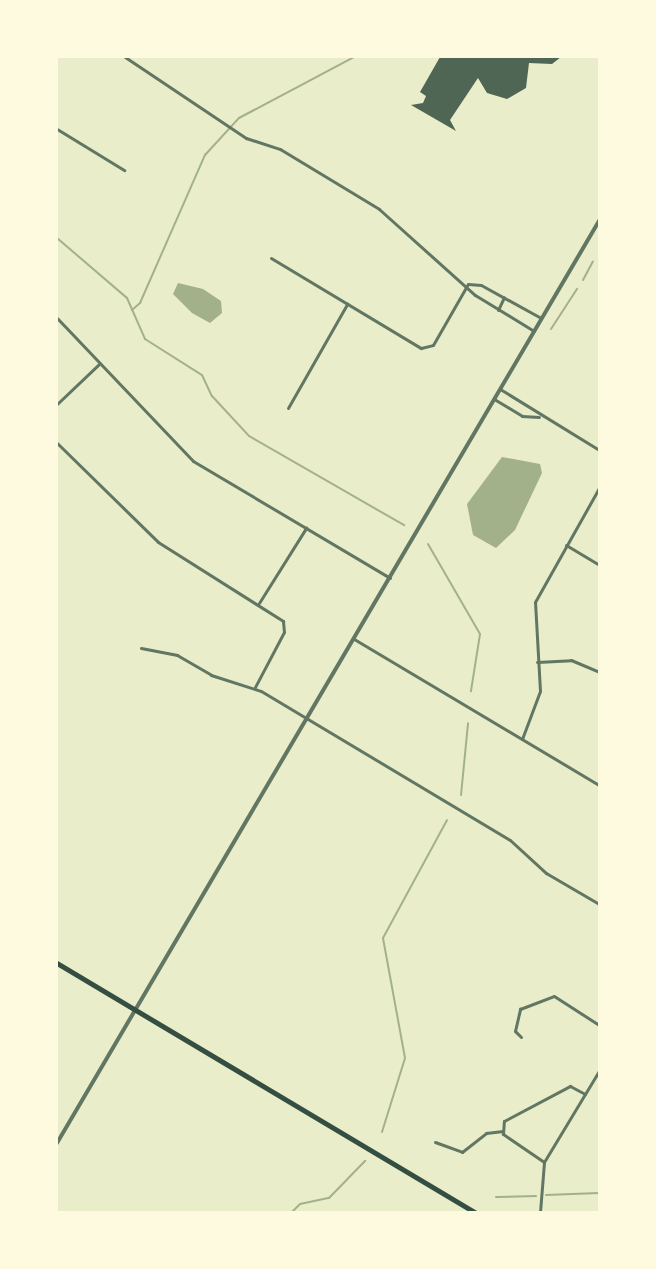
<!DOCTYPE html>
<style>
body{margin:0}
#map{position:relative;width:656px;height:1269px;overflow:hidden;background:#e9edc9;font-family:Cabin,sans-serif}
div>[style]{position:absolute}
.water>*{inset:0;background:#a3b18a}
.stream>*{height:2px;margin:-1px;padding:0 1px;transform-origin:1px;border-radius:1px;background:#a3b18a}
.building>*{inset:0;background:#4f6655}
.minor>*{height:3px;margin:-1.5px;padding:0 1.5px;transform-origin:1.5px;border-radius:1.5px;background:#617663}
.tertiary>*{height:4px;margin:-2px;padding:0 2px;transform-origin:2px;border-radius:2px;background:#617663}
.secondary>*{height:4.5px;margin:-2.25px;padding:0 2.25px;transform-origin:2.25px;border-radius:2.25px;background:#344e41}
span{translate:-50% -50%;white-space:nowrap;text-align:center;line-height:1.15;-webkit-text-stroke:5px #fefae0;paint-order:stroke}
.frame{position:absolute;inset:0;border:58px solid #fefae0;pointer-events:none}
</style>
<div id="map">
<div class="water">
<div style="clip-path:polygon(178px 283px,203px 289px,221px 301px,222px 313px,210px 323px,192px 313px,173px 294px)"></div>
<div style="clip-path:polygon(502px 457px,540px 464px,542px 473px,515px 530px,496px 548px,473px 535px,467px 504px)"></div>
</div>
<div class="stream">
<div style="left:57px;top:238px;width:92px;rotate:40.6deg"></div>
<div style="left:127px;top:298px;width:45px;rotate:66.3deg"></div>
<div style="left:145px;top:339px;width:67px;rotate:32.3deg"></div>
<div style="left:202px;top:375px;width:23px;rotate:65deg"></div>
<div style="left:212px;top:396px;width:54px;rotate:47.2deg"></div>
<div style="left:249px;top:436px;width:179px;rotate:29.9deg"></div>
<div style="left:583px;top:280px;width:21px;rotate:-62deg"></div>
<div style="left:132px;top:310px;width:11px;rotate:-41deg"></div>
<div style="left:140px;top:303px;width:162px;rotate:-66.3deg"></div>
<div style="left:205px;top:155px;width:50px;rotate:-47.4deg"></div>
<div style="left:239px;top:118px;width:130px;rotate:-27.9deg"></div>
<div style="left:551px;top:329px;width:48px;rotate:-57deg"></div>
<div style="left:428px;top:544px;width:104px;rotate:60deg"></div>
<div style="left:480px;top:634px;width:58px;rotate:99deg"></div>
<div style="left:461px;top:795px;width:72px;rotate:-84.4deg"></div>
<div style="left:382px;top:1132px;width:77px;rotate:-72.7deg"></div>
<div style="left:405px;top:1058px;width:122px;rotate:-100.4deg"></div>
<div style="left:383px;top:938px;width:134px;rotate:-61.5deg"></div>
<div style="left:546px;top:1195px;width:53px;rotate:-2.2deg"></div>
<div style="left:496px;top:1197px;width:40px;rotate:-1.4deg"></div>
<div style="left:292px;top:1212px;width:11px;rotate:-45deg"></div>
<div style="left:300px;top:1204px;width:30px;rotate:-12deg"></div>
<div style="left:329px;top:1198px;width:52px;rotate:-45.8deg"></div>
</div>
<div class="building">
<div style="clip-path:polygon(440px 57px,561px 57px,552px 64px,529px 63px,526px 88px,507px 99px,487px 93px,478px 78px,450px 120px,456px 131px,411px 105px,423px 103px,426px 96px,420px 92px)"></div>
</div>
<div class="minor">
<div style="left:125px;top:57px;width:146px;rotate:33.8deg"></div>
<div style="left:246px;top:138px;width:36px;rotate:18deg"></div>
<div style="left:280px;top:149px;width:116px;rotate:31.2deg"></div>
<div style="left:379px;top:209px;width:129px;rotate:41.9deg"></div>
<div style="left:475px;top:295px;width:69px;rotate:31.4deg"></div>
<div style="left:57px;top:129px;width:79px;rotate:31.5deg"></div>
<div style="left:271px;top:258px;width:175px;rotate:31deg"></div>
<div style="left:421px;top:348px;width:12px;rotate:-14deg"></div>
<div style="left:433px;top:345px;width:70px;rotate:-60.2deg"></div>
<div style="left:468px;top:284px;width:13px;rotate:4deg"></div>
<div style="left:481px;top:285px;width:68px;rotate:28.8deg"></div>
<div style="left:498px;top:310px;width:14px;rotate:-65deg"></div>
<div style="left:57px;top:318px;width:197px;rotate:46.4deg"></div>
<div style="left:193px;top:461px;width:229px;rotate:30.7deg"></div>
<div style="left:500px;top:389px;width:116px;rotate:31.6deg"></div>
<div style="left:494px;top:399px;width:33px;rotate:31deg"></div>
<div style="left:522px;top:416px;width:17px;rotate:3deg"></div>
<div style="left:57px;top:404px;width:59px;rotate:-43.6deg"></div>
<div style="left:288px;top:408px;width:120px;rotate:-60.4deg"></div>
<div style="left:57px;top:443px;width:141px;rotate:44.4deg"></div>
<div style="left:158px;top:542px;width:148px;rotate:32.3deg"></div>
<div style="left:283px;top:621px;width:11px;rotate:85deg"></div>
<div style="left:284px;top:632px;width:62px;rotate:117.8deg"></div>
<div style="left:566px;top:545px;width:39px;rotate:31deg"></div>
<div style="left:259px;top:603px;width:89px;rotate:-57.9deg"></div>
<div style="left:354px;top:639px;width:285px;rotate:30.8deg"></div>
<div style="left:141px;top:648px;width:37px;rotate:11deg"></div>
<div style="left:177px;top:655px;width:39px;rotate:30deg"></div>
<div style="left:211px;top:675px;width:52px;rotate:17.7deg"></div>
<div style="left:261px;top:691px;width:290px;rotate:30.9deg"></div>
<div style="left:510px;top:840px;width:49px;rotate:42.5deg"></div>
<div style="left:546px;top:873px;width:61px;rotate:30.3deg"></div>
<div style="left:537px;top:662px;width:34px;rotate:-3deg"></div>
<div style="left:571px;top:660px;width:30px;rotate:23deg"></div>
<div style="left:522px;top:739px;width:51px;rotate:-69.4deg"></div>
<div style="left:540px;top:691px;width:89px;rotate:-93.2deg"></div>
<div style="left:535px;top:602px;width:131px;rotate:-60.7deg"></div>
<div style="left:521px;top:1037px;width:8px;rotate:-135deg"></div>
<div style="left:515px;top:1031px;width:23px;rotate:-77deg"></div>
<div style="left:520px;top:1009px;width:36px;rotate:-21deg"></div>
<div style="left:554px;top:996px;width:54px;rotate:32.8deg"></div>
<div style="left:435px;top:1142px;width:29px;rotate:20deg"></div>
<div style="left:462px;top:1152px;width:31px;rotate:-38deg"></div>
<div style="left:486px;top:1133px;width:17px;rotate:-7deg"></div>
<div style="left:544px;top:1162px;width:50px;rotate:-145.7deg"></div>
<div style="left:503px;top:1134px;width:13px;rotate:-86deg"></div>
<div style="left:504px;top:1121px;width:75px;rotate:-27.9deg"></div>
<div style="left:570px;top:1086px;width:17px;rotate:28deg"></div>
<div style="left:540px;top:1212px;width:50px;rotate:-85.4deg"></div>
<div style="left:544px;top:1162px;width:106px;rotate:-58.9deg"></div>
</div>
<div class="tertiary">
<div style="left:57px;top:1143px;width:1070px;rotate:-59.55deg"></div>
</div>
<div class="secondary">
<div style="left:57px;top:963px;width:487px;rotate:30.8deg"></div>
</div>
<div class="frame"></div>
</div>
